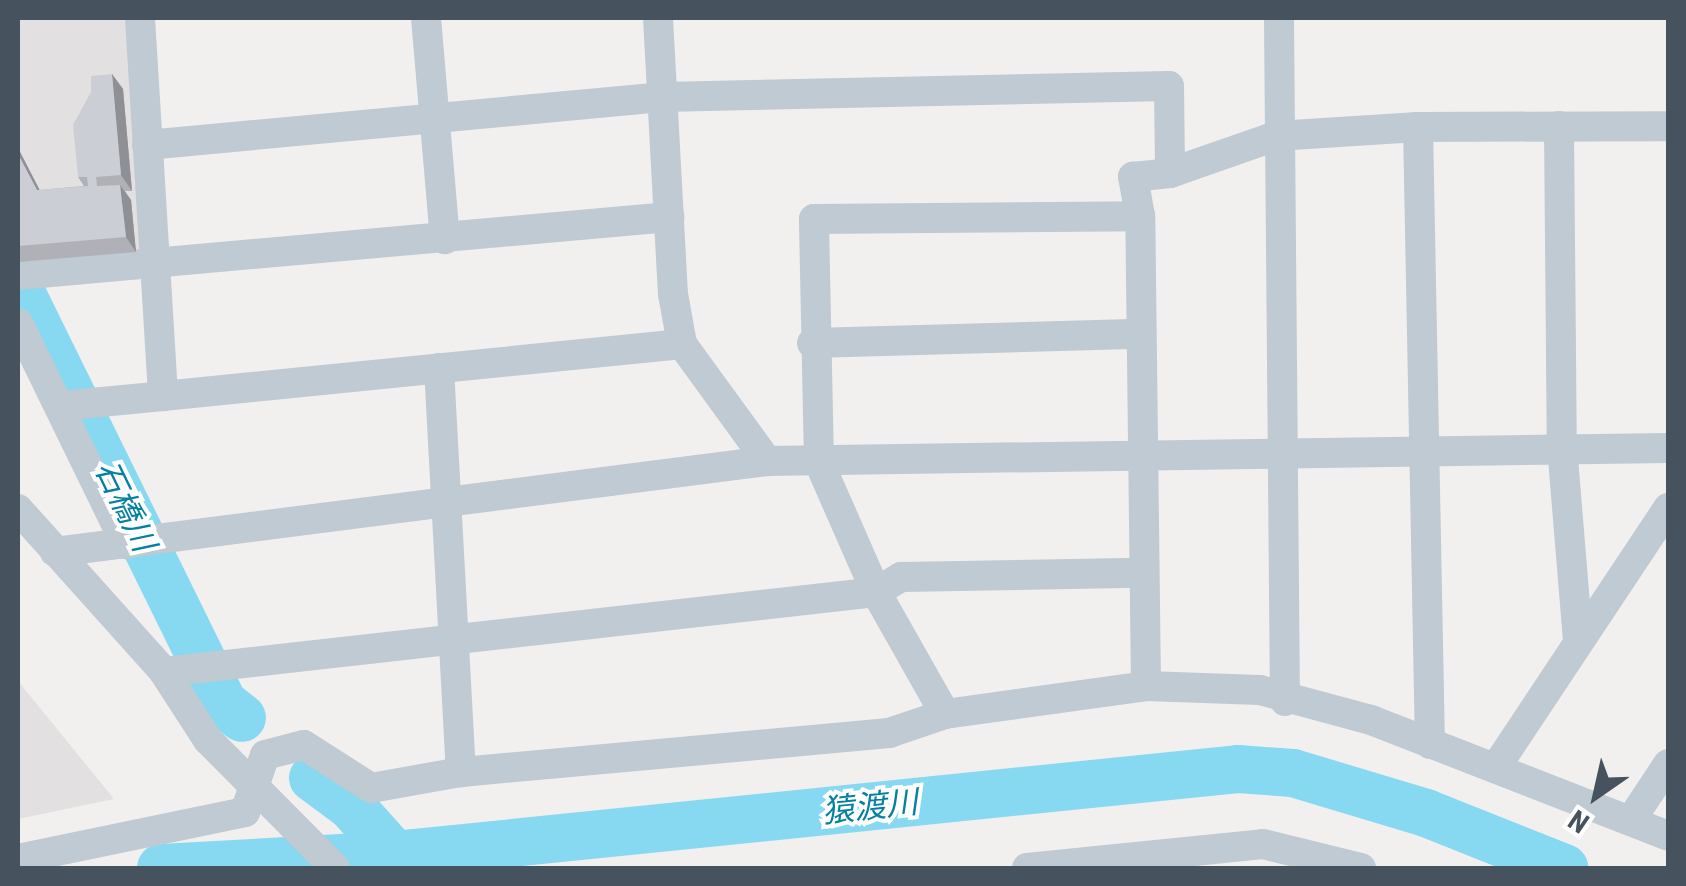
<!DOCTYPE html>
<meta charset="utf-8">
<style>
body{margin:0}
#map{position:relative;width:1686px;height:886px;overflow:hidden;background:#f2f0ef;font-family:"Roboto Condensed","Noto Sans JP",sans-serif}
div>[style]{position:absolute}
.education>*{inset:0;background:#e3e0e1}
.river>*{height:48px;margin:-24px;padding:0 24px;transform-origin:24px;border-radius:24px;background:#87d9f1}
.minor>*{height:30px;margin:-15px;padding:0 15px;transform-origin:15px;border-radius:15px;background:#bfcad2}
.wall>*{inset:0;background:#afb1b7}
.shaded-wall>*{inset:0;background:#8e9095}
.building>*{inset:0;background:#cbced5}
span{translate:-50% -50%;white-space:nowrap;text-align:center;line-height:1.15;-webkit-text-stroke:8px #fff;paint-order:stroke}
.water-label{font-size:32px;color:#0580a3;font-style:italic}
.frame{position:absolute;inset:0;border:20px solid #46535e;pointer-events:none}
.north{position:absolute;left:1546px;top:746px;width:100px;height:100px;-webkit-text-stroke:8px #fff;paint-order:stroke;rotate:214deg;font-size:28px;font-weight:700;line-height:40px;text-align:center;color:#46535e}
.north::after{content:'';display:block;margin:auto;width:35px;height:45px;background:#46535e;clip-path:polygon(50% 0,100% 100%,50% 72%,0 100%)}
</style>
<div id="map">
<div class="education">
<div style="clip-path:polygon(18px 18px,128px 18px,145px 245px,133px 260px,18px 266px)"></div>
<div style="clip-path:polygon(18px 681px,114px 799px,18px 819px)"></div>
</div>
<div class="river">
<div style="left:18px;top:286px;width:465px;rotate:63.8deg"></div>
<div style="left:223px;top:703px;width:24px;rotate:38deg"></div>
<div style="left:313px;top:778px;width:47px;rotate:36.4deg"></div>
<div style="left:351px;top:806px;width:66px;rotate:48.1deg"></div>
<div style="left:161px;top:868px;width:234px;rotate:-3.2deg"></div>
<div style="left:395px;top:855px;width:847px;rotate:-5.82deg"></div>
<div style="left:1238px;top:769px;width:55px;rotate:4.2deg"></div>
<div style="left:1293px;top:773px;width:139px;rotate:16.7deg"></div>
<div style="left:1426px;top:813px;width:149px;rotate:21.7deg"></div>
</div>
<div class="minor">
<div style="left:140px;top:18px;width:379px;rotate:86.5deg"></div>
<div style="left:163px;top:396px;width:522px;rotate:-5.72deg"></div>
<div style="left:426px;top:18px;width:222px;rotate:85.1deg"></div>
<div style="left:658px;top:18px;width:276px;rotate:86.9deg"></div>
<div style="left:673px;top:294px;width:51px;rotate:79.8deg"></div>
<div style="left:682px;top:344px;width:145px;rotate:54deg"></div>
<div style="left:1279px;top:18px;width:683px;rotate:89.5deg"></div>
<div style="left:1559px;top:126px;width:320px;rotate:89.5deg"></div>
<div style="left:1562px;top:446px;width:195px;rotate:85.3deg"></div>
<div style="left:1418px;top:127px;width:617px;rotate:88.89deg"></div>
<div style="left:147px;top:145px;width:517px;rotate:-5.32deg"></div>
<div style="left:662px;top:97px;width:507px;rotate:-1.24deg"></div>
<div style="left:1169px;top:86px;width:87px;rotate:89.3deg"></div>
<div style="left:18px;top:275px;width:654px;rotate:-5.09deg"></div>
<div style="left:18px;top:323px;width:246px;rotate:64deg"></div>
<div style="left:812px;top:343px;width:329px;rotate:-1.6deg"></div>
<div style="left:439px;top:368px;width:405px;rotate:86.9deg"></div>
<div style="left:60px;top:406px;width:103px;rotate:-5.5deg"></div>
<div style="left:18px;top:509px;width:219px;rotate:48.1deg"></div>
<div style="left:164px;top:672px;width:81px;rotate:57.1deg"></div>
<div style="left:208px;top:740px;width:180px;rotate:45.2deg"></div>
<div style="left:55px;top:552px;width:718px;rotate:-7.28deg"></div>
<div style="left:767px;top:461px;width:901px;rotate:-0.83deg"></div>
<div style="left:164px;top:672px;width:716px;rotate:-6.41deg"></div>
<div style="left:876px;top:592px;width:29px;rotate:-31deg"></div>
<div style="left:901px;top:577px;width:238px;rotate:-1deg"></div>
<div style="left:1146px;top:686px;width:470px;rotate:-90.7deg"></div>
<div style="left:1140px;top:216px;width:40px;rotate:-100deg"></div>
<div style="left:1133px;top:177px;width:37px;rotate:-6deg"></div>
<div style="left:1170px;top:173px;width:112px;rotate:-19.2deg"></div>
<div style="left:1276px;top:136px;width:142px;rotate:-3.6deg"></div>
<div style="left:1418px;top:127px;width:250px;rotate:-0.2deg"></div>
<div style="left:945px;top:714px;width:140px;rotate:-119.5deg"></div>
<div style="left:876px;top:592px;width:142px;rotate:-113.7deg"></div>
<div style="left:819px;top:462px;width:243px;rotate:-91.2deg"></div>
<div style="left:814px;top:219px;width:326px;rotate:-0.5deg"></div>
<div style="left:1496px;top:767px;width:311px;rotate:-56.4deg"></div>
<div style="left:1631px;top:820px;width:67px;rotate:-56.5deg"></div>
<div style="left:18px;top:859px;width:232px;rotate:-11.7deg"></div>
<div style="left:245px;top:812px;width:60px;rotate:-70.7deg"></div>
<div style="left:265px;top:755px;width:40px;rotate:-14.4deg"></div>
<div style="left:304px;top:745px;width:80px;rotate:32.7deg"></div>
<div style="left:371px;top:788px;width:91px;rotate:-10.1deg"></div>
<div style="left:461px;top:772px;width:430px;rotate:-5.2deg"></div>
<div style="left:889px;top:733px;width:59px;rotate:-18.7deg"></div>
<div style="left:945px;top:714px;width:203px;rotate:-7.9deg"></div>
<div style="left:1146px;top:686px;width:114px;rotate:2deg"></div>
<div style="left:1260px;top:690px;width:115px;rotate:15.1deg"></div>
<div style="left:1371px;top:720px;width:319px;rotate:21.3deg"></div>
<div style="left:1027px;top:868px;width:237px;rotate:-5.8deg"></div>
<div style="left:1263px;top:844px;width:101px;rotate:13.8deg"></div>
</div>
<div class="wall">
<div style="clip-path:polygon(112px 74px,123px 89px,132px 191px,125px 191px,131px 200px,136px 252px,18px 262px,18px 148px,39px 190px,84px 186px,78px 177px)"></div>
</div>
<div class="shaded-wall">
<div style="clip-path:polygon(112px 74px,123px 89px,132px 191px,121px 175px)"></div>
<div style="clip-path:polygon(18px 148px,48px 206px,37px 190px,18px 154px)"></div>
<div style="clip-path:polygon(120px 185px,131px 200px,136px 252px,126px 237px)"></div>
</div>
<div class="building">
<div style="clip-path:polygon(112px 74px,121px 175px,96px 177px,97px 186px,120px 185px,126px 237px,18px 246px,18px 154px,37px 190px,88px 186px,87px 177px,78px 177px,73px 125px,91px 92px,91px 76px)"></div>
</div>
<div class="water-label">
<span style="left:125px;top:506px;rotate:64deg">石橋川</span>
<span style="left:870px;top:807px;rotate:-6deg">猿渡川</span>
</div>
<div class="frame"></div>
<div class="north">N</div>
</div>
